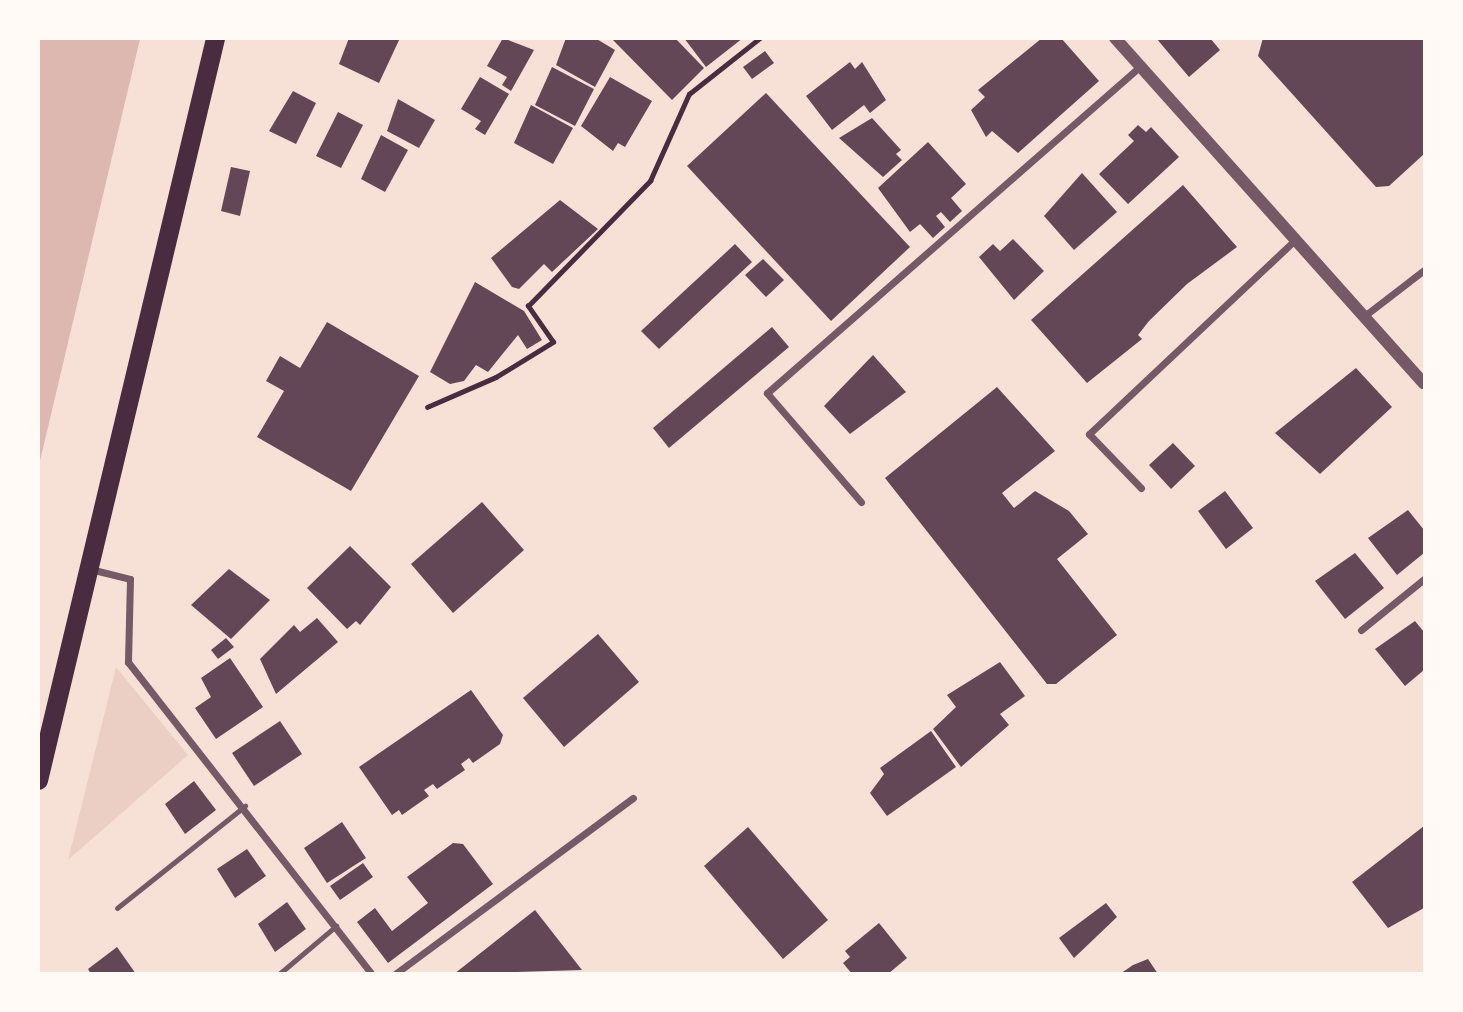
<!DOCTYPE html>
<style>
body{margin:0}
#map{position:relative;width:1463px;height:1012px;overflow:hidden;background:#f7e1d7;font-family:Raleway,sans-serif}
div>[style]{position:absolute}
.green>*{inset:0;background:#ebcfc5}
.water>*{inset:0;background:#dcb8b0}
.building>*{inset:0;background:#644757}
.path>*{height:4.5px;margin:-2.25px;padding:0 2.25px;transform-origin:2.25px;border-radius:2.25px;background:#4a2c40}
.service>*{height:5px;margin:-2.5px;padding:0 2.5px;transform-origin:2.5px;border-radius:2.5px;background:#755966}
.minor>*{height:7px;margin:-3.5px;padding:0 3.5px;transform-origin:3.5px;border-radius:3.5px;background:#755966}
.tertiary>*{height:12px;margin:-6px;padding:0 6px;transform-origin:6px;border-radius:6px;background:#755966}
.trunk>*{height:19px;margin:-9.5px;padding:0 9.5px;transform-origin:9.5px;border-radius:9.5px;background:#4a2c40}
span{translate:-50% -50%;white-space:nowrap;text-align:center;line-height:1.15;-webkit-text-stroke:7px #fffaf5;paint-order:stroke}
.frame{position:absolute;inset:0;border:40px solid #fffaf5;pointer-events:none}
</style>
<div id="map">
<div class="green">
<div style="clip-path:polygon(116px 667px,188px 755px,68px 860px)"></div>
</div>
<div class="water">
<div style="clip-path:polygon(39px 38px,140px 39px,39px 465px,38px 39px)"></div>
</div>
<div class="building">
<div style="clip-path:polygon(349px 38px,400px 38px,379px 83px,339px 64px)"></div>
<div style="clip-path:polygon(503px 38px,534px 50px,511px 91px,502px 85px,507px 77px,487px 66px)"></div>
<div style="clip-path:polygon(566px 38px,595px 38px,615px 50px,595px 87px,556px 65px)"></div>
<div style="clip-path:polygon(611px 38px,675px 38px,704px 68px,672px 100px)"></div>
<div style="clip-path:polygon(684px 38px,743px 38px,706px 67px)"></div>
<div style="clip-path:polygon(1042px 38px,1061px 38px,1099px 81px,1018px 153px,992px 131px,986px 137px,971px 110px,985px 97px,978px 90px)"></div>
<div style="clip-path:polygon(1156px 38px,1210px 38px,1220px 50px,1189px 77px)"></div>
<div style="clip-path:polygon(1263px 38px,1424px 38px,1424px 154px,1389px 186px,1376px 187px,1258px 56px)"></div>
<div style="clip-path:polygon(765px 51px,774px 63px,752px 79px,743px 67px)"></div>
<div style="clip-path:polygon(850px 62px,855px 69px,862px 62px,886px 100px,870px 113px,864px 105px,832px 130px,806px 96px)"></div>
<div style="clip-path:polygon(552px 67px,594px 89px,575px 126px,535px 105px)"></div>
<div style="clip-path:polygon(480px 77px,509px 94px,485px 135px,475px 129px,481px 121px,461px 109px)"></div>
<div style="clip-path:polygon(610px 77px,652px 101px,625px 147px,618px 143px,613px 151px,581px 126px)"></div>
<div style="clip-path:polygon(293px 91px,316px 103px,296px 144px,269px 131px)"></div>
<div style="clip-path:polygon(766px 93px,910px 247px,831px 321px,687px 166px)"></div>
<div style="clip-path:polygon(398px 99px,435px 120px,419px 148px,387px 131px)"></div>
<div style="clip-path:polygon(531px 105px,573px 128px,553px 164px,514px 143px)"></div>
<div style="clip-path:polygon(338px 112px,363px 125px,341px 168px,316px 156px)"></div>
<div style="clip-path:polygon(872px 118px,901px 150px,896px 154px,902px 160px,883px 177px,839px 138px)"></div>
<div style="clip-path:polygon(1138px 125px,1146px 132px,1151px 127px,1179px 157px,1128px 204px,1099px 174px,1134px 141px,1128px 135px)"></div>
<div style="clip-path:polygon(381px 135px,408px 150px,385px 192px,361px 179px)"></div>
<div style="clip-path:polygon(928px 142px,966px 184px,951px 198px,962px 211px,950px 222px,941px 212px,936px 216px,945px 227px,933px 238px,920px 224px,910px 232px,878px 188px)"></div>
<div style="clip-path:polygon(231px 167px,250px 171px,240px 216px,221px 211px)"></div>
<div style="clip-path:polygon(1082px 173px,1117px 212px,1074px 250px,1044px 216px)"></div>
<div style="clip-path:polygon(1183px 185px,1237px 247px,1187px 284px,1149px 321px,1138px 335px,1142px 339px,1087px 383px,1031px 320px)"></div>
<div style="clip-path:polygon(560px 200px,598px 229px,552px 272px,544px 264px,519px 289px,512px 287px,491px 258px)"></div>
<div style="clip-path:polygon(1013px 239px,1044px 271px,1014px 300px,979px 257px,993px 244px,1000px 251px)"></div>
<div style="clip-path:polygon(735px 244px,752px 262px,659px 349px,641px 331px)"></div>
<div style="clip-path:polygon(763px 259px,784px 280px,766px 297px,745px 275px)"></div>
<div style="clip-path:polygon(475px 282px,524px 311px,542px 340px,527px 349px,518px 335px,488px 372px,476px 365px,464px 381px,450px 384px,430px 372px)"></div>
<div style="clip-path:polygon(327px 322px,419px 376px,351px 491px,257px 437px,284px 391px,266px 381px,280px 356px,300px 368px)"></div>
<div style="clip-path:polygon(772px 327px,789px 347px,669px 448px,653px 428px)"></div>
<div style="clip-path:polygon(873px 355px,906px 392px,850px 434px,824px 406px)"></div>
<div style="clip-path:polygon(1356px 368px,1392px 407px,1320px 474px,1275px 433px)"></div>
<div style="clip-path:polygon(997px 387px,1055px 451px,1002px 493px,1014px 508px,1035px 491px,1069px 511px,1088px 534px,1057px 559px,1117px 635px,1056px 684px,1047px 684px,885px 478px)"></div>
<div style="clip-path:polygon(1173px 443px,1195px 466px,1171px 489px,1149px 465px)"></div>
<div style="clip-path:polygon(1225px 491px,1253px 528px,1226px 549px,1198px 511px)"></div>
<div style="clip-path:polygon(482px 502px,524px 550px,453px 613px,411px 564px)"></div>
<div style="clip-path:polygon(1408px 510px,1424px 530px,1424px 553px,1397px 575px,1368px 538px)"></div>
<div style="clip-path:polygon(350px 546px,391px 587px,360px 625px,356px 621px,347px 629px,307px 588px)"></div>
<div style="clip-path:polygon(1355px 553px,1384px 588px,1345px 619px,1315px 581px)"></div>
<div style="clip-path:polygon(229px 569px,270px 600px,231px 639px,191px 605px)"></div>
<div style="clip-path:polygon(317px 618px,338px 642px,276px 694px,260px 659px,294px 625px,300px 632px)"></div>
<div style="clip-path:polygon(1415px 621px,1424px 632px,1424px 670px,1405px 686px,1375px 649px)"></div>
<div style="clip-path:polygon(598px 634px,639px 682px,564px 747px,523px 698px)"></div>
<div style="clip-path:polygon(226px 638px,234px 647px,218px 659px,211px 650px)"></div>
<div style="clip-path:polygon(230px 658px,263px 707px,216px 739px,195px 708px,211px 697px,201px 678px)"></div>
<div style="clip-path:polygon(1000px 662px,1025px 696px,1000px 714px,1009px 725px,961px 767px,933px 729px,956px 707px,947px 695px)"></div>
<div style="clip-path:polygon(471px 690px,503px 735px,500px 744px,473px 763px,469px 758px,461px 764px,465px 770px,437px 789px,433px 784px,424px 790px,429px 796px,402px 815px,399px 810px,392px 815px,359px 767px)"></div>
<div style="clip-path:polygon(280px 721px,302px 754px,254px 786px,232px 753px)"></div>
<div style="clip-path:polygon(931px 731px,956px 767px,887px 816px,870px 793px,884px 774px,880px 768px)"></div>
<div style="clip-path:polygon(194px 781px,216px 810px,185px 834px,165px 804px)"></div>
<div style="clip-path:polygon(342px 822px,366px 858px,327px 883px,304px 848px)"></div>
<div style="clip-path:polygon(1424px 826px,1424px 908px,1388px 928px,1352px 882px)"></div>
<div style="clip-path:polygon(748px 827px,828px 920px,783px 959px,704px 866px)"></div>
<div style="clip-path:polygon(453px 843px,463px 844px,493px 884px,388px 963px,357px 922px,375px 908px,392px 931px,428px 903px,407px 877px)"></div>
<div style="clip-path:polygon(247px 849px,266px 876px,235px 898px,217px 869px)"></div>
<div style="clip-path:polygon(363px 863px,373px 877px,340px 900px,330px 886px)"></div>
<div style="clip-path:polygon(287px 902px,306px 929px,275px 952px,258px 924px)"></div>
<div style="clip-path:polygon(1106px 903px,1117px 917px,1074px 958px,1059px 938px)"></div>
<div style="clip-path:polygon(535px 910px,582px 970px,454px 974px)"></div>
<div style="clip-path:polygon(879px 923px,907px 958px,888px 974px,852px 974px,843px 963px,850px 957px,845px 951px)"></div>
<div style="clip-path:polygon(117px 947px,136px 974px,91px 974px,88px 969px)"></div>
<div style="clip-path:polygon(1148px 959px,1158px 974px,1120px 974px,1133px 965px)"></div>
</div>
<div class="path">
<div style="left:427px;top:407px;width:75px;rotate:-23.5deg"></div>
<div style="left:496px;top:377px;width:67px;rotate:-31.6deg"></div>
<div style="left:553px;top:342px;width:44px;rotate:-124.8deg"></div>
<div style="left:528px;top:306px;width:175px;rotate:-45.7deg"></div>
<div style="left:650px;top:181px;width:95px;rotate:-65.9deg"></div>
<div style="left:689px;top:94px;width:90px;rotate:-38.3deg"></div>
</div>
<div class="service">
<div style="left:117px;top:908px;width:164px;rotate:-38.6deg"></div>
<div style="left:279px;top:974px;width:75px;rotate:-40.1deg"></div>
</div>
<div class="minor">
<div style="left:1363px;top:317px;width:77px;rotate:-37.6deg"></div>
<div style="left:1141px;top:488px;width:75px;rotate:-133.9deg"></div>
<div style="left:1089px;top:434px;width:280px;rotate:-43.3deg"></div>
<div style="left:861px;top:502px;width:144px;rotate:-130.8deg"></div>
<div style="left:767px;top:393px;width:495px;rotate:-41.2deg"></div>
<div style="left:90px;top:569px;width:41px;rotate:14deg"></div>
<div style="left:130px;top:579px;width:83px;rotate:91.4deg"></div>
<div style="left:128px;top:662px;width:396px;rotate:52deg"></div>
<div style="left:1361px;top:630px;width:81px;rotate:-39deg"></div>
<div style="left:395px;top:974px;width:296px;rotate:-36.5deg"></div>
</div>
<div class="tertiary">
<div style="left:1115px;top:38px;width:463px;rotate:48.2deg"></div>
</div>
<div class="trunk">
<div style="left:38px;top:780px;width:763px;rotate:-76.58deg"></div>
</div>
<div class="frame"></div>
</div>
